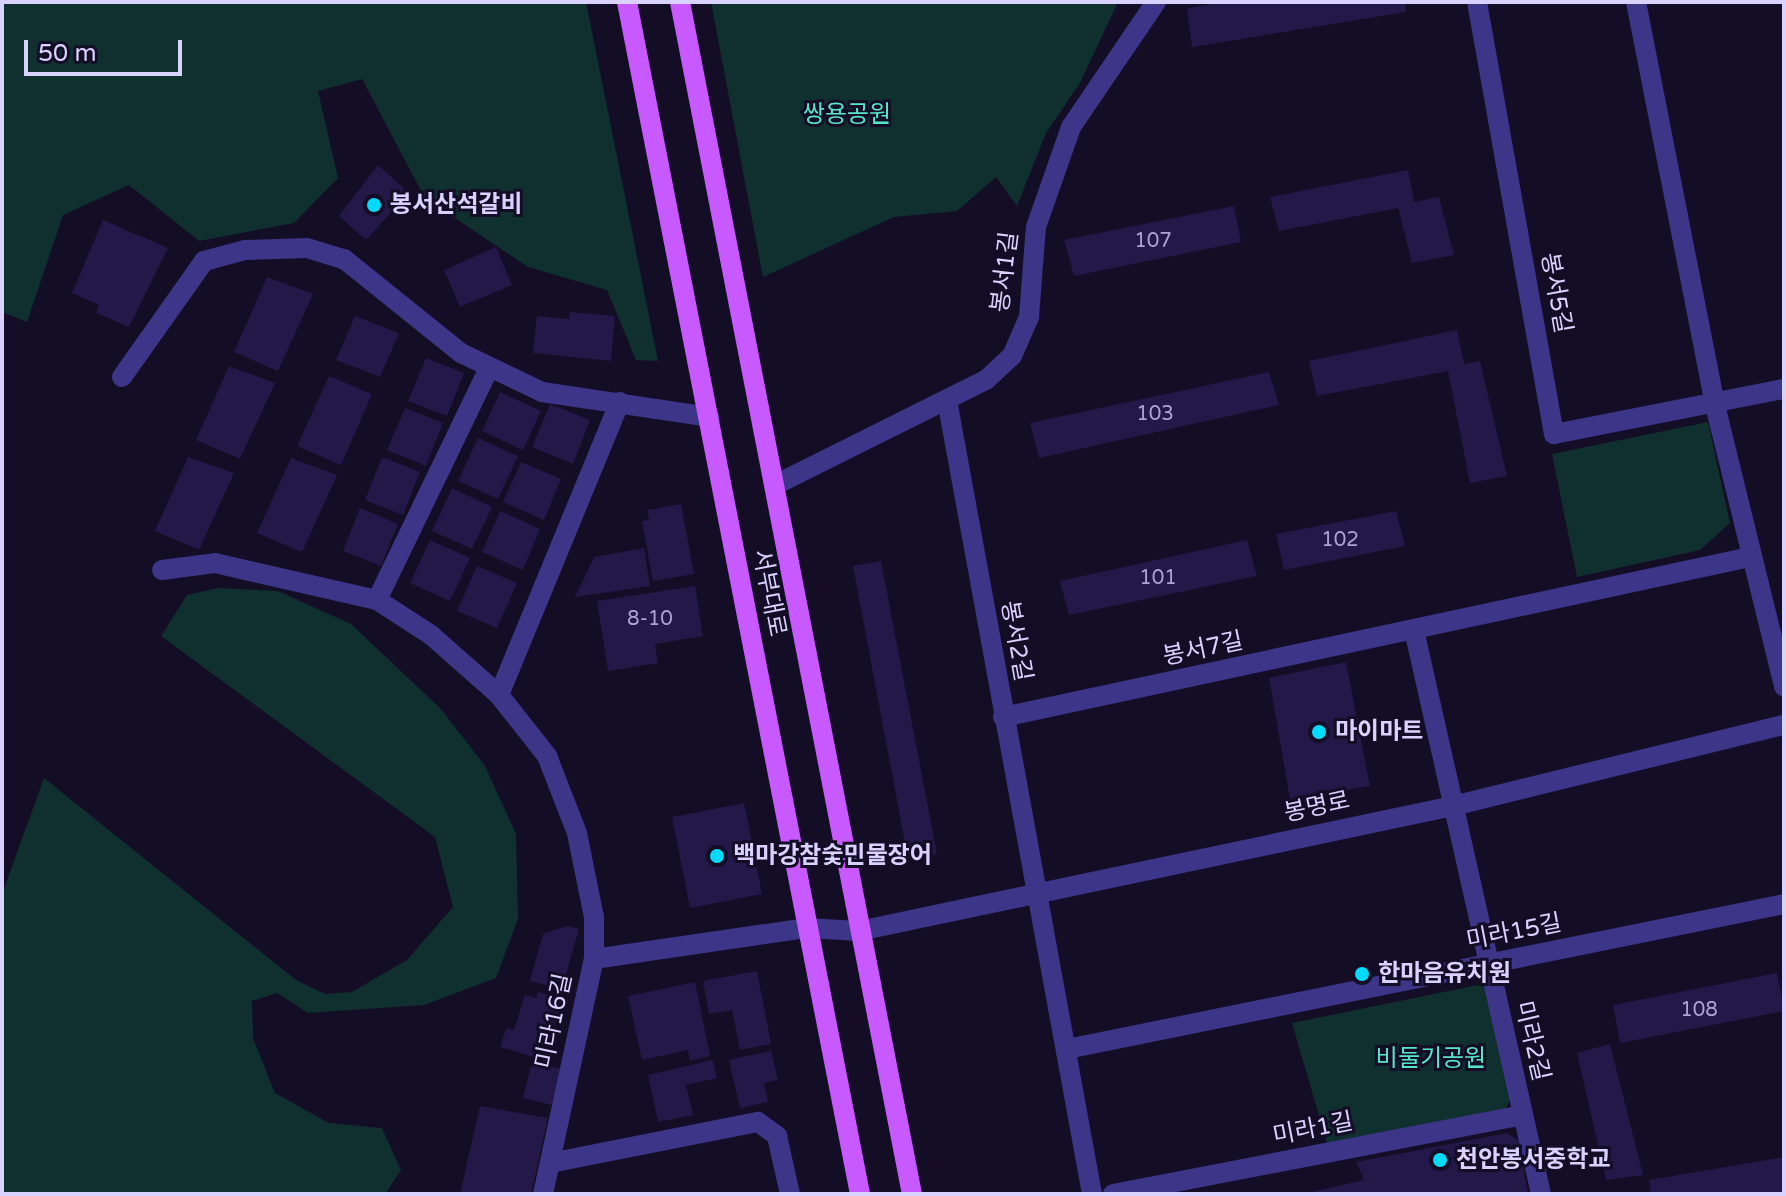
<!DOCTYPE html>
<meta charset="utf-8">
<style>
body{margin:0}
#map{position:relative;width:1786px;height:1196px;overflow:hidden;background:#130d26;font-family:"Varela Round","Noto Sans KR",sans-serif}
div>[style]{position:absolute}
.green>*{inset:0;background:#103030}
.building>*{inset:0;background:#241848}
.minor>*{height:20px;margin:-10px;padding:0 10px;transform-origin:10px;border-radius:10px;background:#3c3588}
.major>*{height:20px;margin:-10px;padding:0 10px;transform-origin:10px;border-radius:10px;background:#c859ff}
.dots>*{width:22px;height:22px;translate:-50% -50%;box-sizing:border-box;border:4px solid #130d26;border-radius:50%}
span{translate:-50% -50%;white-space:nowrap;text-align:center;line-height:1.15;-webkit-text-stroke:6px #130d26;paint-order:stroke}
.number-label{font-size:20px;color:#aca4d1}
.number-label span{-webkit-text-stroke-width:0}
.park-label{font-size:24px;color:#56e7c9}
.poi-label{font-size:24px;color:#d9d2ff;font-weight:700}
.left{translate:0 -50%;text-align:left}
.street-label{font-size:24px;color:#d9d2ff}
.frame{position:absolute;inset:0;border:4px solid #d9d2ff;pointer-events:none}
.scale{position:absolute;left:24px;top:40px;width:158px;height:36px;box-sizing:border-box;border:4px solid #d9d2ff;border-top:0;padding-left:10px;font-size:24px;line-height:28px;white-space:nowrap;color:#d9d2ff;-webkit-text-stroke:6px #130d26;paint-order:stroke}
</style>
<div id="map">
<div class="green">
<div style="clip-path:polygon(2px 2px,586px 2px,658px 361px,636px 360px,607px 290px,528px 267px,425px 198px,362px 79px,318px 91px,338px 178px,294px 223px,199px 241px,129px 185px,63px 215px,27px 322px,2px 312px)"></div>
<div style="clip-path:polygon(711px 2px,1118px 2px,1080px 83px,1046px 133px,1017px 206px,996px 177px,957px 211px,894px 217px,763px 277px)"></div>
<div style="clip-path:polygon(1708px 422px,1730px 523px,1700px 550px,1577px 577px,1552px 454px)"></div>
<div style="clip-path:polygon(218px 588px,278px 591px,351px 624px,441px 709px,485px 766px,516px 834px,518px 919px,496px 978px,424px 1005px,308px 1013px,277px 993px,252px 1001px,253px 1038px,275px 1093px,329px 1123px,382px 1128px,401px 1170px,385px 1194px,2px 1194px,2px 894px,44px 778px,296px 980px,325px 994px,352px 992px,407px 960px,453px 907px,435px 837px,161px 636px,187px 595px)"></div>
<div style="clip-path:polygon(1478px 985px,1490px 990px,1512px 1097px,1505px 1109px,1327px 1143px,1292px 1023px)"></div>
</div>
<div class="building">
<div style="clip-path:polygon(1227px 2px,1405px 2px,1406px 12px,1192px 47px,1187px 8px)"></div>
<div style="clip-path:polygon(378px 165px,409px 193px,366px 240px,339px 216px)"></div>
<div style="clip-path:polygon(1408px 170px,1414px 202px,1439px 197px,1454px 255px,1412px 263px,1398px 208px,1279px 231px,1270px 197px)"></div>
<div style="clip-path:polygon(1234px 206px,1241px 242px,1074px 276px,1064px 240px)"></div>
<div style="clip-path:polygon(103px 220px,168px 248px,129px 327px,96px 313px,99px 305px,72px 293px)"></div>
<div style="clip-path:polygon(496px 247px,512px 285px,460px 307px,444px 270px)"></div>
<div style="clip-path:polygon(267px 277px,313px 294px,278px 371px,234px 352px)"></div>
<div style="clip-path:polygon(570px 312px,615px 316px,611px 361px,533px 353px,537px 316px,569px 319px)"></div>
<div style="clip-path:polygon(355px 316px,399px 333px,380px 377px,336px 360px)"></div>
<div style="clip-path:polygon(1457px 330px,1464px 364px,1480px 361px,1507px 476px,1470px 483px,1448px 371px,1317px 396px,1309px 361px)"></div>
<div style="clip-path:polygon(426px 358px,464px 373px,447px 416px,408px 401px)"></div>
<div style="clip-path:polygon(229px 366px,275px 383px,240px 459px,196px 440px)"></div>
<div style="clip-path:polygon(1269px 372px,1279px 405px,1039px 458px,1030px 423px)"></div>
<div style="clip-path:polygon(329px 376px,372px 394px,341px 465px,297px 446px)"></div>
<div style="clip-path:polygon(500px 392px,541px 411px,523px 450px,482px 431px)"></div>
<div style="clip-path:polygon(550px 404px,590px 420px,573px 464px,532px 447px)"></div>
<div style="clip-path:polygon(405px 408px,443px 423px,426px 466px,387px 450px)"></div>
<div style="clip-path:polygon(478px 438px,518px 456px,498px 499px,458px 481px)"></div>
<div style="clip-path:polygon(188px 457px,234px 473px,199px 550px,155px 531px)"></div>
<div style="clip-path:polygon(382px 457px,420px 472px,403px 515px,365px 500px)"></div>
<div style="clip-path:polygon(291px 458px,337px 475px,302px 552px,257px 533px)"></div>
<div style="clip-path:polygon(521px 462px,561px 479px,544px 520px,503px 502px)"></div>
<div style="clip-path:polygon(452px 488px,492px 507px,472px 549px,432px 531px)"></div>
<div style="clip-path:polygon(681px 504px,694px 574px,653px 581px,642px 521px,649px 520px,647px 510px)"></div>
<div style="clip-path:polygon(360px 508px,398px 524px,381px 566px,343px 551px)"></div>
<div style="clip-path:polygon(500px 511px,540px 529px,523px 570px,482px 552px)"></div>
<div style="clip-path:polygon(1396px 511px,1405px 546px,1284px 570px,1276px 534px)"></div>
<div style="clip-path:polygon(430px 540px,470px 558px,450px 601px,410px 583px)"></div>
<div style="clip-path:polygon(1247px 540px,1257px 576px,1069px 615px,1060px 581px)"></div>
<div style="clip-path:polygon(644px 548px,650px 586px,575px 597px,594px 557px)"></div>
<div style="clip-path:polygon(881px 561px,937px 854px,908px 859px,853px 566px)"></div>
<div style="clip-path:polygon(477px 566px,517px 583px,497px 628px,457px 611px)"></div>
<div style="clip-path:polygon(695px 586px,703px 636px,655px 644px,658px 663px,608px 671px,597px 601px)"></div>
<div style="clip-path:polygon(1346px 662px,1370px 786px,1290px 799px,1269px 678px)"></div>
<div style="clip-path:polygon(744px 803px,762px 894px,690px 908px,672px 817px)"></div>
<div style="clip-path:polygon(567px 926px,579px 929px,562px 989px,530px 981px,543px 934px)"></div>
<div style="clip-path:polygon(757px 971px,771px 1044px,740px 1050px,732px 1010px,709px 1014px,703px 981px)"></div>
<div style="clip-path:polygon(1777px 973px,1784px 1011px,1620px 1043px,1613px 1005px)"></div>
<div style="clip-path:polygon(695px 982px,710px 1056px,690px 1061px,688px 1050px,642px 1060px,628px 996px)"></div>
<div style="clip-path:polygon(538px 992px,563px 999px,544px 1060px,500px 1047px,506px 1028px,514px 1030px,525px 995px,536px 998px)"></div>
<div style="clip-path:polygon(1610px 1044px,1643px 1175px,1606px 1180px,1577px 1053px)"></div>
<div style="clip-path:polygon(771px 1051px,778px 1080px,764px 1083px,768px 1102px,740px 1108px,729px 1060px)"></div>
<div style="clip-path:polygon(713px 1060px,717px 1078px,686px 1085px,693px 1115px,658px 1122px,648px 1075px)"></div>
<div style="clip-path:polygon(532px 1062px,561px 1069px,552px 1105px,523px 1098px)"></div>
<div style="clip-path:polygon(480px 1106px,548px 1118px,531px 1194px,460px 1194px)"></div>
<div style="clip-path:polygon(1507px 1133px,1518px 1140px,1528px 1194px,1303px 1194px,1364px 1180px,1356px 1162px)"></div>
<div style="clip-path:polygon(1784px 1157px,1784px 1194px,1651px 1194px,1649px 1180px)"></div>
</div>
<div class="minor">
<div style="left:1477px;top:2px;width:439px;rotate:79.9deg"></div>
<div style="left:1554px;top:434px;width:234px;rotate:-11.1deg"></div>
<div style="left:1636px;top:2px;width:407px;rotate:78.9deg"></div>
<div style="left:1714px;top:401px;width:294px;rotate:76.2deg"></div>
<div style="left:122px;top:377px;width:142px;rotate:-54.7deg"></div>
<div style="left:204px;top:261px;width:42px;rotate:-15deg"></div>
<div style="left:245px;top:250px;width:62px;rotate:-1.8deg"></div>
<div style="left:307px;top:248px;width:39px;rotate:17deg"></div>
<div style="left:344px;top:259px;width:150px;rotate:38.8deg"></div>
<div style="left:461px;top:353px;width:90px;rotate:25.7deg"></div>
<div style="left:542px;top:392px;width:169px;rotate:8.5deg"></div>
<div style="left:947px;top:400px;width:807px;rotate:79.65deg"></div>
<div style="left:777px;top:484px;width:233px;rotate:-26.5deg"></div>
<div style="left:986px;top:380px;width:35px;rotate:-43deg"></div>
<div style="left:1012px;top:356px;width:43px;rotate:-66.4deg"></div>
<div style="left:1029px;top:317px;width:90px;rotate:-85.6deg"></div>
<div style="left:1036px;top:227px;width:106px;rotate:-70.7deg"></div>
<div style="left:1071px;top:127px;width:151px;rotate:-55.8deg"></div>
<div style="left:162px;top:570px;width:53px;rotate:-7.5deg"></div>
<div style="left:215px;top:563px;width:166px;rotate:12.9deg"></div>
<div style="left:377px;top:600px;width:64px;rotate:32.9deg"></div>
<div style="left:431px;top:635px;width:91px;rotate:41.4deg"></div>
<div style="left:499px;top:695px;width:78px;rotate:51.8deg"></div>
<div style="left:547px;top:756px;width:83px;rotate:68.7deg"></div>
<div style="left:577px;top:833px;width:86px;rotate:78.6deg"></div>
<div style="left:594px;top:917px;width:42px;rotate:90deg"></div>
<div style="left:377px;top:600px;width:258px;rotate:-64.2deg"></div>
<div style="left:1414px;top:630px;width:578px;rotate:77.31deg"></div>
<div style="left:499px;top:695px;width:317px;rotate:-67.6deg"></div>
<div style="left:1003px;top:717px;width:764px;rotate:-12.09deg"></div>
<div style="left:1067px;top:1049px;width:732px;rotate:-11.43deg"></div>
<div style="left:550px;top:1163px;width:212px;rotate:-11.2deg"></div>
<div style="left:758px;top:1122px;width:24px;rotate:36deg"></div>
<div style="left:777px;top:1136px;width:59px;rotate:77.4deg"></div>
<div style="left:543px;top:1194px;width:240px;rotate:-77.8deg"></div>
<div style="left:594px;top:959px;width:214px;rotate:-8.3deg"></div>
<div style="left:806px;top:928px;width:53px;rotate:3.2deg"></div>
<div style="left:859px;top:931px;width:607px;rotate:-11.88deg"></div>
<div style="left:1453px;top:806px;width:341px;rotate:-13.8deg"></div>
<div style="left:1113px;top:1194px;width:417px;rotate:-10.9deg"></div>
</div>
<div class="major">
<div style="left:627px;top:2px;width:1215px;rotate:78.94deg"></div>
<div style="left:680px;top:2px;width:1214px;rotate:78.99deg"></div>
</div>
<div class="dots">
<div style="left:374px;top:205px;background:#00dafd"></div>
<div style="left:1319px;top:732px;background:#00dafd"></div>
<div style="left:717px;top:856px;background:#00dafd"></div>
<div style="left:1362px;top:974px;background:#00dafd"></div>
<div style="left:1440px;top:1160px;background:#00dafd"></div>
</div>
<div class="number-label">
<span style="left:1153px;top:241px">107</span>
<span style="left:1155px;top:414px">103</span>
<span style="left:1340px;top:540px">102</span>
<span style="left:1158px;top:578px">101</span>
<span style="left:650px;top:619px">8-10</span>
<span style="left:1699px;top:1010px">108</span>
</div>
<div class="park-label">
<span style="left:847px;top:115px">쌍용공원</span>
<span style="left:1431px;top:1059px">비둘기공원</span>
</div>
<div class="poi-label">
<span class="left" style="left:390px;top:205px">봉서산석갈비</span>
<span class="left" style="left:1335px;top:732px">마이마트</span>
<span class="left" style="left:733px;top:856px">백마강참숯민물장어</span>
<span class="left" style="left:1378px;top:974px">한마음유치원</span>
<span class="left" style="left:1456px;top:1160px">천안봉서중학교</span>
</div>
<div class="street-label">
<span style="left:1005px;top:272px;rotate:-83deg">봉서1길</span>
<span style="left:1556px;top:293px;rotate:80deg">봉서5길</span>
<span style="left:769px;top:593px;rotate:79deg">서부대로</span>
<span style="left:1016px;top:641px;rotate:80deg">봉서2길</span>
<span style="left:1203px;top:649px;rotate:-12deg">봉서7길</span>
<span style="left:1317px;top:807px;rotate:-12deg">봉명로</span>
<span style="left:1514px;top:932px;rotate:-11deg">미라15길</span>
<span style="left:554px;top:1021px;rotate:-78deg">미라16길</span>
<span style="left:1532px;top:1041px;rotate:77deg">미라2길</span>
<span style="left:1313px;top:1129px;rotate:-11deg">미라1길</span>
</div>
<div class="frame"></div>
<div class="scale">50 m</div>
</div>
